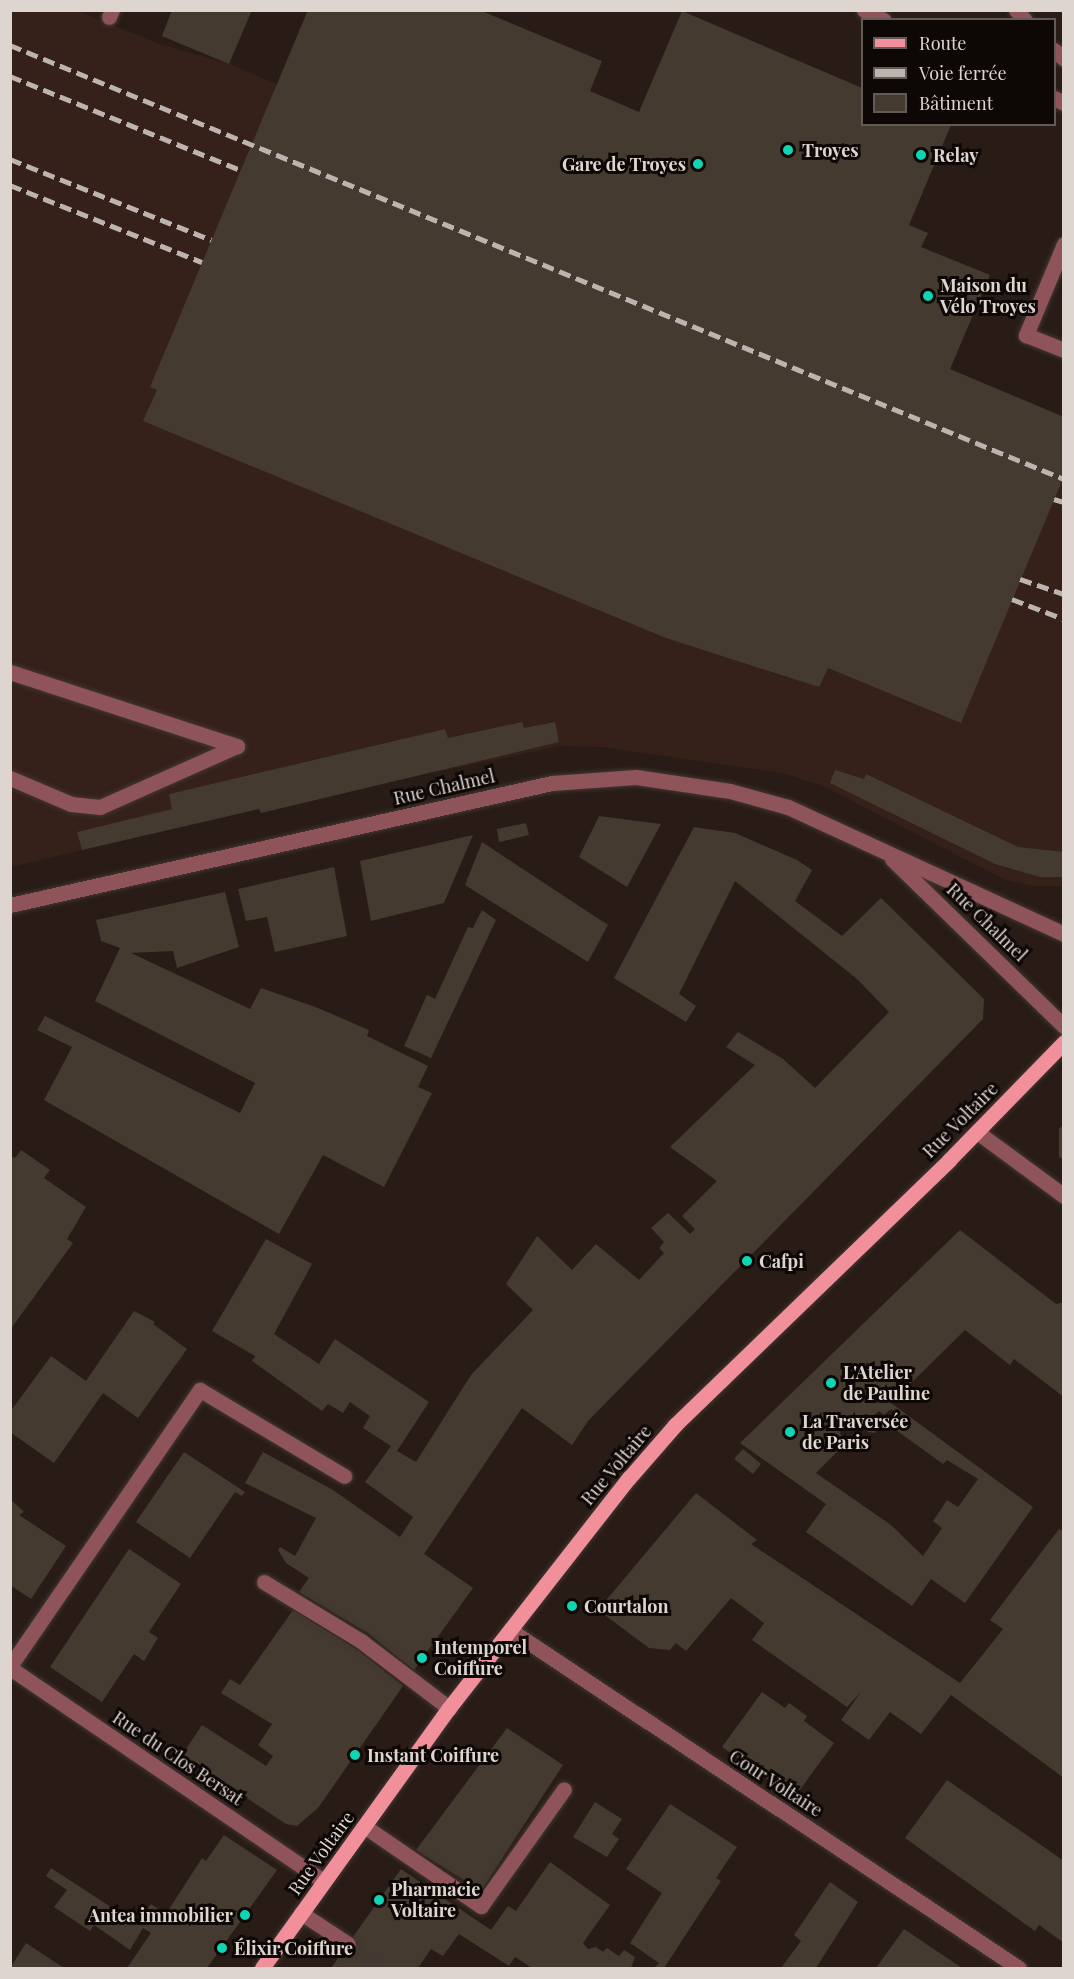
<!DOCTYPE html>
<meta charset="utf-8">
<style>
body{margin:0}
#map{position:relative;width:1074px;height:1979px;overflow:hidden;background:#291c17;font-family:"Playfair Display",serif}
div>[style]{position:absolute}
.built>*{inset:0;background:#35211a}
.building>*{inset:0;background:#443a2f}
.minor-tunnel>*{height:15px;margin-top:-7.5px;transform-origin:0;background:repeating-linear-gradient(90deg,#443833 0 15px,transparent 0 23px)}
.roads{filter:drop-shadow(0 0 2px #423631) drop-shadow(0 0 2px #423631)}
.minor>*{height:15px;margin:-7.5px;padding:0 7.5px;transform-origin:7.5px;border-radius:7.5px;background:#8e545a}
.major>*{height:15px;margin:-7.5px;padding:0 7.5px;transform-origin:7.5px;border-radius:7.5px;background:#f1909a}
.rail>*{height:4.5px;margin-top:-2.25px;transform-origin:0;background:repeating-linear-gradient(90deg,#bdb4b0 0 12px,transparent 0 18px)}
.dots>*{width:16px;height:16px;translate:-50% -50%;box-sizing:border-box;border:3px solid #0d0806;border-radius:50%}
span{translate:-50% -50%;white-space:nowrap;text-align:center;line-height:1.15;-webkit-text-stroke:6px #0d0806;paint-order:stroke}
.poi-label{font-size:18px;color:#ded5d1;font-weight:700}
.left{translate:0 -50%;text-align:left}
.right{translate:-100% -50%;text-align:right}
.street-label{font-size:18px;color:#ded5d1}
.frame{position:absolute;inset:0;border:12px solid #ded5d1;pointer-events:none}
.legend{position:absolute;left:861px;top:18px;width:195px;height:108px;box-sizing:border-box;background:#0d0806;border:2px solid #615a57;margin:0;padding:8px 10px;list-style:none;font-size:18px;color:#ded5d1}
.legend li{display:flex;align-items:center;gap:12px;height:30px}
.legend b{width:30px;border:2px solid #615a57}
</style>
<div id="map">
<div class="built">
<div style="clip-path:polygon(10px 11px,78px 11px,159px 44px,229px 64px,1063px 417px,1063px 886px,1033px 886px,1006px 880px,821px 785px,783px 773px,602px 747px,560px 746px,437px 772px,437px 768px,559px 742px,554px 722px,524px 728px,522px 722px,448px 738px,444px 729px,169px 794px,172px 809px,77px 832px,82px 850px,11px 867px)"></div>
</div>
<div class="building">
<div style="clip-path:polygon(172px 10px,252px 10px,229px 64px,162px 36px)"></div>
<div style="clip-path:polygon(308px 10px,479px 10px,602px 61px,590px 91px,639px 112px,682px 11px,862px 88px,862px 124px,951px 125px,909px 225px,928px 233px,921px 247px,990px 275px,950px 369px,1064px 417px,1064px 476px,961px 723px,828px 668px,819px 687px,666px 638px,143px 421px,157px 390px,150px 387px)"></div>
<div style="clip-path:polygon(522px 722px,524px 728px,555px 722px,559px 742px,261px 813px,259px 809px,82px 850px,77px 832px,172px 809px,169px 794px,445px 729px,448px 738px)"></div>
<div style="clip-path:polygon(835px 770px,864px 779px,866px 774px,1018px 847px,1064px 852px,1064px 877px,1040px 877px,995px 864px,830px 783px)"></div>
<div style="clip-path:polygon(599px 816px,661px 824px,627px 887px,579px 857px)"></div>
<div style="clip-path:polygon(526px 823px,529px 835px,499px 842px,497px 829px)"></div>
<div style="clip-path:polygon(694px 827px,735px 833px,797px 860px,812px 870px,795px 901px,842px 936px,881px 898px,984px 999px,983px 1019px,588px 1421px,572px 1445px,522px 1408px,424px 1554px,473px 1588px,414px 1670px,368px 1633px,299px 1592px,309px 1578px,286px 1563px,278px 1550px,280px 1547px,295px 1556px,316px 1518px,245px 1483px,263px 1452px,333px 1490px,400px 1537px,413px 1517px,365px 1482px,391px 1446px,363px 1428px,370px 1416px,350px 1402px,343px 1413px,328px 1404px,322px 1411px,252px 1361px,255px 1356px,212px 1331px,266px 1239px,312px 1264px,274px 1334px,319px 1364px,335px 1339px,429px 1402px,397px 1451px,416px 1462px,471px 1375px,533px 1310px,506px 1284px,537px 1236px,572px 1270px,596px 1244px,639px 1280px,664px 1253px,659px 1248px,664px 1242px,651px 1228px,668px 1213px,690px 1234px,695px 1229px,682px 1216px,717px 1181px,670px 1147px,755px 1065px,726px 1047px,738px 1032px,783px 1059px,815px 1088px,889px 1012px,857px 979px,735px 881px,679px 994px,696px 1006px,686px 1022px,614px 978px)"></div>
<div style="clip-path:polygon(473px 835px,444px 903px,371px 921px,360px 861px)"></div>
<div style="clip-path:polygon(482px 842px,608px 925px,588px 962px,465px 885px)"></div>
<div style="clip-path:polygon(334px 867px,347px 936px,275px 952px,267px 917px,246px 921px,238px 889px)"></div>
<div style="clip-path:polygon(225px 892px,239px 947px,177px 968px,173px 951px,131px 953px,250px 1009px,261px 988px,318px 1008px,369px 1030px,367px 1036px,428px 1066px,418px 1087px,432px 1093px,384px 1187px,323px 1155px,279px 1234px,44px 1100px,72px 1047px,37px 1030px,45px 1016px,240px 1113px,255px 1083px,95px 1001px,120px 948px,101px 941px,96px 920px)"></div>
<div style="clip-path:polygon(482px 910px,496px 920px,431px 1058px,404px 1046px,427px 995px,435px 999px,468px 927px,473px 928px)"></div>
<div style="clip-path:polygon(1064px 1124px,1064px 1160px,1059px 1157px,1059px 1129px)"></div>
<div style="clip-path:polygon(21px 1150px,50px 1170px,44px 1178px,86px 1207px,67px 1239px,73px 1243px,10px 1330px,10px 1156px,15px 1158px)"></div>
<div style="clip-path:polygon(evenodd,960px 1230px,1056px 1304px,1064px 1302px,1064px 1397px,1014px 1359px,1010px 1365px,965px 1330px,891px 1403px,1033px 1507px,965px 1603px,931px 1579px,912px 1606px,806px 1532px,826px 1504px,740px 1443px,960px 1230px,891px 1409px,899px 1416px,893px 1428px,943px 1464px,947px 1460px,978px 1479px,958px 1507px,947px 1500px,933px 1521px,942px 1528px,923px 1556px,891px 1525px,816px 1473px,845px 1444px,837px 1426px,849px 1415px,868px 1432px,875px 1433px,882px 1425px,873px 1416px,879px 1411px,884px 1415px,891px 1409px)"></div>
<div style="clip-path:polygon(134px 1311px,155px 1322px,153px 1324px,187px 1349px,138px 1418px,103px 1393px,54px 1463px,10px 1432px,10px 1412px,51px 1356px,86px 1381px)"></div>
<div style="clip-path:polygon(743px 1449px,761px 1464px,753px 1474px,734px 1459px)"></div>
<div style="clip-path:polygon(184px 1452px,245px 1492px,242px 1496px,235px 1492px,190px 1558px,136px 1522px)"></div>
<div style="clip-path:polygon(696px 1493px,757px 1540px,751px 1544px,960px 1683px,1003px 1629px,990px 1620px,1059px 1529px,1064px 1532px,1064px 1778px,951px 1695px,921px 1734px,890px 1712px,869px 1740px,841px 1720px,861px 1692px,847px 1707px,752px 1640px,764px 1623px,731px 1598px,686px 1651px,676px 1643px,670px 1650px,649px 1648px,598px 1610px)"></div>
<div style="clip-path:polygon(10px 1499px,24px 1512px,19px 1515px,66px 1546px,31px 1599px,10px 1585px)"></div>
<div style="clip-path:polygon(129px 1549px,181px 1584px,149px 1632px,158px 1638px,144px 1661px,134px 1654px,102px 1702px,50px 1667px)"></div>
<div style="clip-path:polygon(293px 1610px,359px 1651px,403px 1686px,318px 1808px,297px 1826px,286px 1824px,182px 1755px,202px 1725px,266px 1766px,273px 1756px,258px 1745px,272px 1724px,221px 1693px,230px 1679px,240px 1685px)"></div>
<div style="clip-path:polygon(762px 1692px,785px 1708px,789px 1703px,807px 1716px,804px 1721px,834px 1743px,794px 1798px,722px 1747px)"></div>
<div style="clip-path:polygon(507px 1728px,563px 1765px,481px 1891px,416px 1850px)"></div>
<div style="clip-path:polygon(947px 1780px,1064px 1861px,1064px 1943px,1039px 1925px,1035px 1931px,905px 1838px)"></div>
<div style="clip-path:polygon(595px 1802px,622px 1819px,612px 1834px,619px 1839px,607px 1857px,573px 1837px)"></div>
<div style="clip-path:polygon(670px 1804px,737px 1847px,716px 1878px,721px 1881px,664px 1968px,654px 1968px,659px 1963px,630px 1943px,662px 1893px,626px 1869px)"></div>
<div style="clip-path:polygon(224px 1835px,277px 1870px,207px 1968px,127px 1968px,151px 1933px,143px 1928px,130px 1950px,94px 1925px,90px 1931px,54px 1907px,67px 1890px,46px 1876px,51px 1868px,137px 1924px,151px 1904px,166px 1914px,202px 1858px,206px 1861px)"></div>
<div style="clip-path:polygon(550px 1862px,610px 1905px,583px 1943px,588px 1949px,596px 1947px,603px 1952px,607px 1948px,619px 1956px,624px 1950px,635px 1957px,631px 1968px,532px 1968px,515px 1957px,509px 1966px,459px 1934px,443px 1956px,431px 1949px,418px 1968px,331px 1968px,401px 1869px,491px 1930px,508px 1906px,516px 1911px)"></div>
<div style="clip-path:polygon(830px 1882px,858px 1902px,816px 1968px,781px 1968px,801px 1941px,794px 1935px)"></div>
<div style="clip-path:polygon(904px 1929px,962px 1968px,876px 1968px)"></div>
<div style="clip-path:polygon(26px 1943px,64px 1968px,10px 1968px)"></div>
</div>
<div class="minor-tunnel">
<div style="left:348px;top:1944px;width:43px;rotate:33.7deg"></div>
</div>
<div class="roads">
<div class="minor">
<div style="left:864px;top:10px;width:22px;rotate:27deg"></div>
<div style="left:1016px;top:10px;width:13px;rotate:48deg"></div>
<div style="left:109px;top:17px;width:8px;rotate:-67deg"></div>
<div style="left:1054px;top:50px;width:13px;rotate:42deg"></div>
<div style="left:1054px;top:98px;width:11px;rotate:27deg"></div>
<div style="left:1064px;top:244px;width:99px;rotate:112.7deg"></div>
<div style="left:1026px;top:335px;width:41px;rotate:21.5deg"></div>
<div style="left:10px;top:672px;width:239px;rotate:18.1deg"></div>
<div style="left:237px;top:746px;width:150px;rotate:156deg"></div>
<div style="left:100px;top:807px;width:29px;rotate:-174deg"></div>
<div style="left:71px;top:804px;width:66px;rotate:-156.9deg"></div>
<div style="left:892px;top:859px;width:240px;rotate:44.2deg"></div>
<div style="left:10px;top:905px;width:556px;rotate:-12.69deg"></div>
<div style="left:552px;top:783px;width:84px;rotate:-4.1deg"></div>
<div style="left:636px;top:777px;width:95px;rotate:8.5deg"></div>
<div style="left:730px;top:791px;width:60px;rotate:15.4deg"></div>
<div style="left:788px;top:807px;width:304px;rotate:24.7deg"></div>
<div style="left:977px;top:1132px;width:108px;rotate:36.3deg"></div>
<div style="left:264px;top:1582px;width:114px;rotate:31.3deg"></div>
<div style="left:361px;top:1641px;width:111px;rotate:37.3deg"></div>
<div style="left:510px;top:1630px;width:611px;rotate:33.59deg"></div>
<div style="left:10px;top:1666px;width:335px;rotate:-55.5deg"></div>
<div style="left:200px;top:1390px;width:168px;rotate:30.8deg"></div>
<div style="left:10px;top:1668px;width:379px;rotate:34.2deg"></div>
<div style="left:364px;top:1826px;width:142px;rotate:34.4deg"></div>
<div style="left:481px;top:1906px;width:143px;rotate:-54.6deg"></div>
<div style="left:301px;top:1913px;width:56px;rotate:33.4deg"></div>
</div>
<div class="major">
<div style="left:262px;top:1968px;width:320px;rotate:-54.3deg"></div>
<div style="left:449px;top:1708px;width:292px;rotate:-52deg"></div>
<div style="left:629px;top:1478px;width:70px;rotate:-49deg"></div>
<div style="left:675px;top:1425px;width:381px;rotate:-44deg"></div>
<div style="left:949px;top:1160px;width:165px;rotate:-45.7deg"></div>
</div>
</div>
<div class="rail">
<div style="left:10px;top:45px;width:1140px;rotate:22.38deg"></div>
<div style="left:10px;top:76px;width:248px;rotate:22.2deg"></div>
<div style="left:10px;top:159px;width:217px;rotate:21.9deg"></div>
<div style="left:10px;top:185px;width:207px;rotate:21.9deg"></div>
<div style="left:1054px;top:499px;width:10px;rotate:17deg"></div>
<div style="left:1020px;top:579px;width:46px;rotate:18.8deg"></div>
<div style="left:1012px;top:599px;width:56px;rotate:21deg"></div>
</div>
<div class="dots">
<div style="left:788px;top:150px;background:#0ed5b4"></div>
<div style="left:921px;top:155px;background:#0ed5b4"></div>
<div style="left:698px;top:164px;background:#0ed5b4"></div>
<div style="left:928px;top:296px;background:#0ed5b4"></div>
<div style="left:747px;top:1261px;background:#0ed5b4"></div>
<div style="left:831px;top:1383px;background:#0ed5b4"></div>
<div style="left:790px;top:1432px;background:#0ed5b4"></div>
<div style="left:572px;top:1606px;background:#0ed5b4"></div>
<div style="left:422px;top:1658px;background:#0ed5b4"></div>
<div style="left:355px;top:1755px;background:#0ed5b4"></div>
<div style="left:379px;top:1900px;background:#0ed5b4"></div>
<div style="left:245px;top:1915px;background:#0ed5b4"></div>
<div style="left:222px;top:1948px;background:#0ed5b4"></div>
</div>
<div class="poi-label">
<span class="left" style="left:802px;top:150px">Troyes</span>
<span class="left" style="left:933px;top:155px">Relay</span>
<span class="right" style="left:686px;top:164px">Gare de Troyes</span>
<span class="left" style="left:940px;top:296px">Maison du<br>Vélo Troyes</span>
<span class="left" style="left:759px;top:1261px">Cafpi</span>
<span class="left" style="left:843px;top:1383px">L'Atelier<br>de Pauline</span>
<span class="left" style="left:802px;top:1432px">La Traversée<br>de Paris</span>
<span class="left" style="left:584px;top:1606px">Courtalon</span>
<span class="left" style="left:434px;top:1658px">Intemporel<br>Coiffure</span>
<span class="left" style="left:367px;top:1755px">Instant Coiffure</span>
<span class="left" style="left:391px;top:1900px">Pharmacie<br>Voltaire</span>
<span class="right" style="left:233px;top:1915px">Antea immobilier</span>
<span class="left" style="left:234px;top:1948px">Élixir Coiffure</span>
</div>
<div class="street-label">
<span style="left:444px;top:787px;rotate:-13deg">Rue Chalmel</span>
<span style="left:987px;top:922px;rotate:44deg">Rue Chalmel</span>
<span style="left:960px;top:1120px;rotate:-45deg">Rue Voltaire</span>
<span style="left:616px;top:1465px;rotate:-50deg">Rue Voltaire</span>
<span style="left:178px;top:1758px;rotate:34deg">Rue du Clos Bersat</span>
<span style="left:776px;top:1783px;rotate:33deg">Cour Voltaire</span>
<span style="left:321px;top:1853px;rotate:-54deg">Rue Voltaire</span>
</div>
<div class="frame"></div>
<ul class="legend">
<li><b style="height:8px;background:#f1909a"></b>Route</li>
<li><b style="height:8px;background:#bdb4b0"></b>Voie ferrée</li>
<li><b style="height:16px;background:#443a2f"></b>Bâtiment</li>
</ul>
</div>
